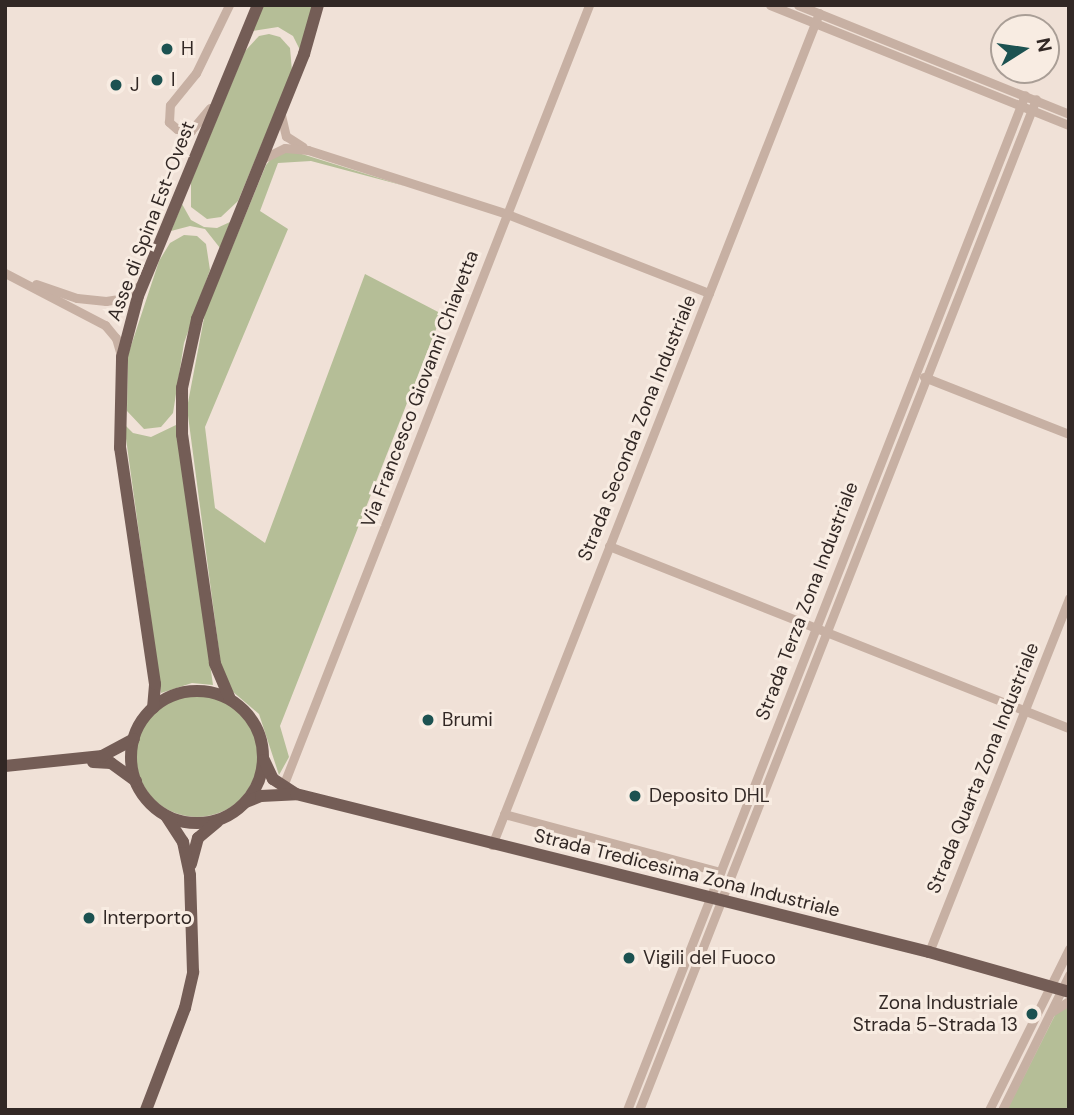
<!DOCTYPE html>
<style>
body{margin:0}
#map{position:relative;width:1074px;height:1115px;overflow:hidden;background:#f0e1d7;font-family:"DM Sans",sans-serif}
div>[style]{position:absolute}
.green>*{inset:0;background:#b5be97}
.round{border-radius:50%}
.minor>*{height:9px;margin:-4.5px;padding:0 4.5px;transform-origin:4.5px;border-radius:4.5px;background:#c7b0a3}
.major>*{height:12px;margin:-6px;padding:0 6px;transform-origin:6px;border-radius:6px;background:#745d56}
.major>.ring{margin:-6px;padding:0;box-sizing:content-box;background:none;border:12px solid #745d56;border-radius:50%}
.dots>*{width:19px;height:19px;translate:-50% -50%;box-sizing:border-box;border:4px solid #f8ece2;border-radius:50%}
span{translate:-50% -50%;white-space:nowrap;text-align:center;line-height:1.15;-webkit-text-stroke:6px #f8ece2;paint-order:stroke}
.poi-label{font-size:19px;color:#322825}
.left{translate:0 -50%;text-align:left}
.right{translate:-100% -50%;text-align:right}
.street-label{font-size:19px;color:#322825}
.frame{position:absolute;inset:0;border:7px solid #322825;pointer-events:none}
.north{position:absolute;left:990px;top:14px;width:70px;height:70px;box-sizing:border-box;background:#f8ece2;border:2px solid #a99e96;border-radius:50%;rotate:78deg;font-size:19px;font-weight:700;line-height:28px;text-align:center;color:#322825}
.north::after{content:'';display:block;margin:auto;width:24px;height:32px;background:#1c5251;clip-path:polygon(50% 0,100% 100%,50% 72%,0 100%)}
</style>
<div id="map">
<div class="green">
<div style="clip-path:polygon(263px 5px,314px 5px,300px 50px,293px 36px,278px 27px,252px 31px)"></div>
<div style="clip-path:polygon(269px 34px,280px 37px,290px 48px,292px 71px,238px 201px,221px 217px,207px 219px,191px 207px,191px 182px,245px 51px,259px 36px)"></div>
<div style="clip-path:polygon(292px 151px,405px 186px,311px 161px,278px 163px,260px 211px,288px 229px,205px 427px,215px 508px,265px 543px,365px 274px,442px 314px,280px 726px,289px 757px,279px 775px,259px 714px,232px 691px,221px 666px,187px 408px,205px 313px,266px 165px,276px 153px)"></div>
<div style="clip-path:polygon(182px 204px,191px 220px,204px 227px,217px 228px,230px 222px,220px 248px,205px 229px,190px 226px,171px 231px)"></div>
<div style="clip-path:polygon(184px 235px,197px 236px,206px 244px,210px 270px,184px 343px,173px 413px,161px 427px,144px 429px,127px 411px,128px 355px,159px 261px,170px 243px)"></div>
<div style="clip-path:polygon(124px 424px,133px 433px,151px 437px,176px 425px,213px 685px,192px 683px,161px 693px)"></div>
<div class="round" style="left:136px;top:695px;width:122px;height:122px"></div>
<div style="clip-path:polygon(1069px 1004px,1069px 1110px,1007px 1110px,1056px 1013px)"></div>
</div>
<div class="minor">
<div style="left:770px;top:5px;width:322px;rotate:21.9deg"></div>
<div style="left:798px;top:5px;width:292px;rotate:21.9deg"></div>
<div style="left:210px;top:108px;width:30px;rotate:130deg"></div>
<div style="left:191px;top:131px;width:14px;rotate:-172deg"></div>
<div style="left:177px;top:129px;width:11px;rotate:-139deg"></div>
<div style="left:169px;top:122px;width:17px;rotate:-87deg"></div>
<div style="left:170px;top:105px;width:41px;rotate:-50.9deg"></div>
<div style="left:196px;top:73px;width:76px;rotate:-64.1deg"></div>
<div style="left:281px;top:115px;width:22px;rotate:77deg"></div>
<div style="left:286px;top:136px;width:20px;rotate:33deg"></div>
<div style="left:262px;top:159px;width:25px;rotate:-26deg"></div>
<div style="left:285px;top:148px;width:23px;rotate:5deg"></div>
<div style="left:308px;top:150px;width:209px;rotate:17.8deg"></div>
<div style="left:507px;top:214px;width:217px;rotate:21.4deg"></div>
<div style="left:5px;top:273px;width:113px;rotate:27.5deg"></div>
<div style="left:105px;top:325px;width:17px;rotate:50deg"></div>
<div style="left:116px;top:338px;width:19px;rotate:74deg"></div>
<div style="left:36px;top:284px;width:43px;rotate:18.9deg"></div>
<div style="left:77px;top:298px;width:29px;rotate:6deg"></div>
<div style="left:106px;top:301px;width:18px;rotate:-9deg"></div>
<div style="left:124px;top:298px;width:21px;rotate:-39deg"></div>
<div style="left:924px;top:377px;width:156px;rotate:21.5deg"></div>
<div style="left:609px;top:546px;width:495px;rotate:21.6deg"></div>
<div style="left:283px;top:786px;width:839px;rotate:-68.6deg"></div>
<div style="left:504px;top:814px;width:224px;rotate:15deg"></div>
<div style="left:492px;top:845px;width:894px;rotate:-68.54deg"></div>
<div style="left:929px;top:952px;width:381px;rotate:-68.4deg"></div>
<div style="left:1053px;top:1011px;width:19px;rotate:-32deg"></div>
<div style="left:627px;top:1110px;width:1090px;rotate:-68.59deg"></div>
<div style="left:639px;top:1110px;width:1086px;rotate:-68.56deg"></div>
<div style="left:989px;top:1110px;width:180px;rotate:-63.6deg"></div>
<div style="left:1002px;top:1110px;width:151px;rotate:-63.6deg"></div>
</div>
<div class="major">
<div class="ring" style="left:131px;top:691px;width:120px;height:120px"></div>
<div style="left:230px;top:699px;width:39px;rotate:-113deg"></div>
<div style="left:215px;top:663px;width:230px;rotate:-98.2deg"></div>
<div style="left:182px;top:435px;width:47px;rotate:-90deg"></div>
<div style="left:182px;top:388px;width:71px;rotate:-77.7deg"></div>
<div style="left:197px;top:319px;width:286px;rotate:-68deg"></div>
<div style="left:304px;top:54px;width:51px;rotate:-74.1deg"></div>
<div style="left:153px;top:708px;width:24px;rotate:-85deg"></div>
<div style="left:155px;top:684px;width:239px;rotate:-98.4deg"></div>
<div style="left:120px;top:448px;width:91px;rotate:-88.7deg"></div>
<div style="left:122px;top:357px;width:63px;rotate:-75.3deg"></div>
<div style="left:138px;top:296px;width:315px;rotate:-67.6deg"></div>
<div style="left:264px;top:760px;width:21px;rotate:65deg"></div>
<div style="left:273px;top:779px;width:27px;rotate:33deg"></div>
<div style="left:93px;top:762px;width:18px;rotate:3deg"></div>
<div style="left:111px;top:763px;width:31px;rotate:36deg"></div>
<div style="left:5px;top:766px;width:98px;rotate:-5.9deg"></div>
<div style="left:102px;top:756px;width:36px;rotate:-28deg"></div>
<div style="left:246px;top:802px;width:16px;rotate:-22deg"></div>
<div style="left:261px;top:796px;width:35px;rotate:-3deg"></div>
<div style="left:296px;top:794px;width:652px;rotate:14.01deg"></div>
<div style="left:929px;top:952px;width:146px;rotate:15.9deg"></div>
<div style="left:191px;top:864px;width:27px;rotate:-75deg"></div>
<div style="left:198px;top:838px;width:25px;rotate:-40deg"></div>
<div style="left:146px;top:1110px;width:109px;rotate:-69.1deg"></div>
<div style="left:185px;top:1008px;width:37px;rotate:-77deg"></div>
<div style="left:193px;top:972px;width:97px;rotate:-91.8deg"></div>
<div style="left:190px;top:875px;width:34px;rotate:-102deg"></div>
<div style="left:183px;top:842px;width:31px;rotate:-123deg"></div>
</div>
<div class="dots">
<div style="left:167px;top:49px;background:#1c5251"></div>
<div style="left:157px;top:80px;background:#1c5251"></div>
<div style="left:116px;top:85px;background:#1c5251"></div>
<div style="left:428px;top:720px;background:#1c5251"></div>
<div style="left:635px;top:796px;background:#1c5251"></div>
<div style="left:89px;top:918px;background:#1c5251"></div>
<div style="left:629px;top:958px;background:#1c5251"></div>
<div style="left:1032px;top:1014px;background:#1c5251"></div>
</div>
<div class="poi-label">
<span class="left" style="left:181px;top:49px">H</span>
<span class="left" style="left:171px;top:80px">I</span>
<span class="left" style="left:130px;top:85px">J</span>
<span class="left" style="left:442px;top:720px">Brumi</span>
<span class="left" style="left:649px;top:796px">Deposito DHL</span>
<span class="left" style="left:103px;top:918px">Interporto</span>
<span class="left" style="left:643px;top:958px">Vigili del Fuoco</span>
<span class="right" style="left:1018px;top:1014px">Zona Industriale<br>Strada 5-Strada 13</span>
</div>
<div class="street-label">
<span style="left:151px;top:221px;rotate:-69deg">Asse di Spina Est-Ovest</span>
<span style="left:420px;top:389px;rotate:-69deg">Via Francesco Giovanni Chiavetta</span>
<span style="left:637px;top:428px;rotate:-68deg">Strada Seconda Zona Industriale</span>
<span style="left:807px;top:601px;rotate:-69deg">Strada Terza Zona Industriale</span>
<span style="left:983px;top:768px;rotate:-68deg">Strada Quarta Zona Industriale</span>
<span style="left:687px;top:873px;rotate:14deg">Strada Tredicesima Zona Industriale</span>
</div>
<div class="frame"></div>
<div class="north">N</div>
</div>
